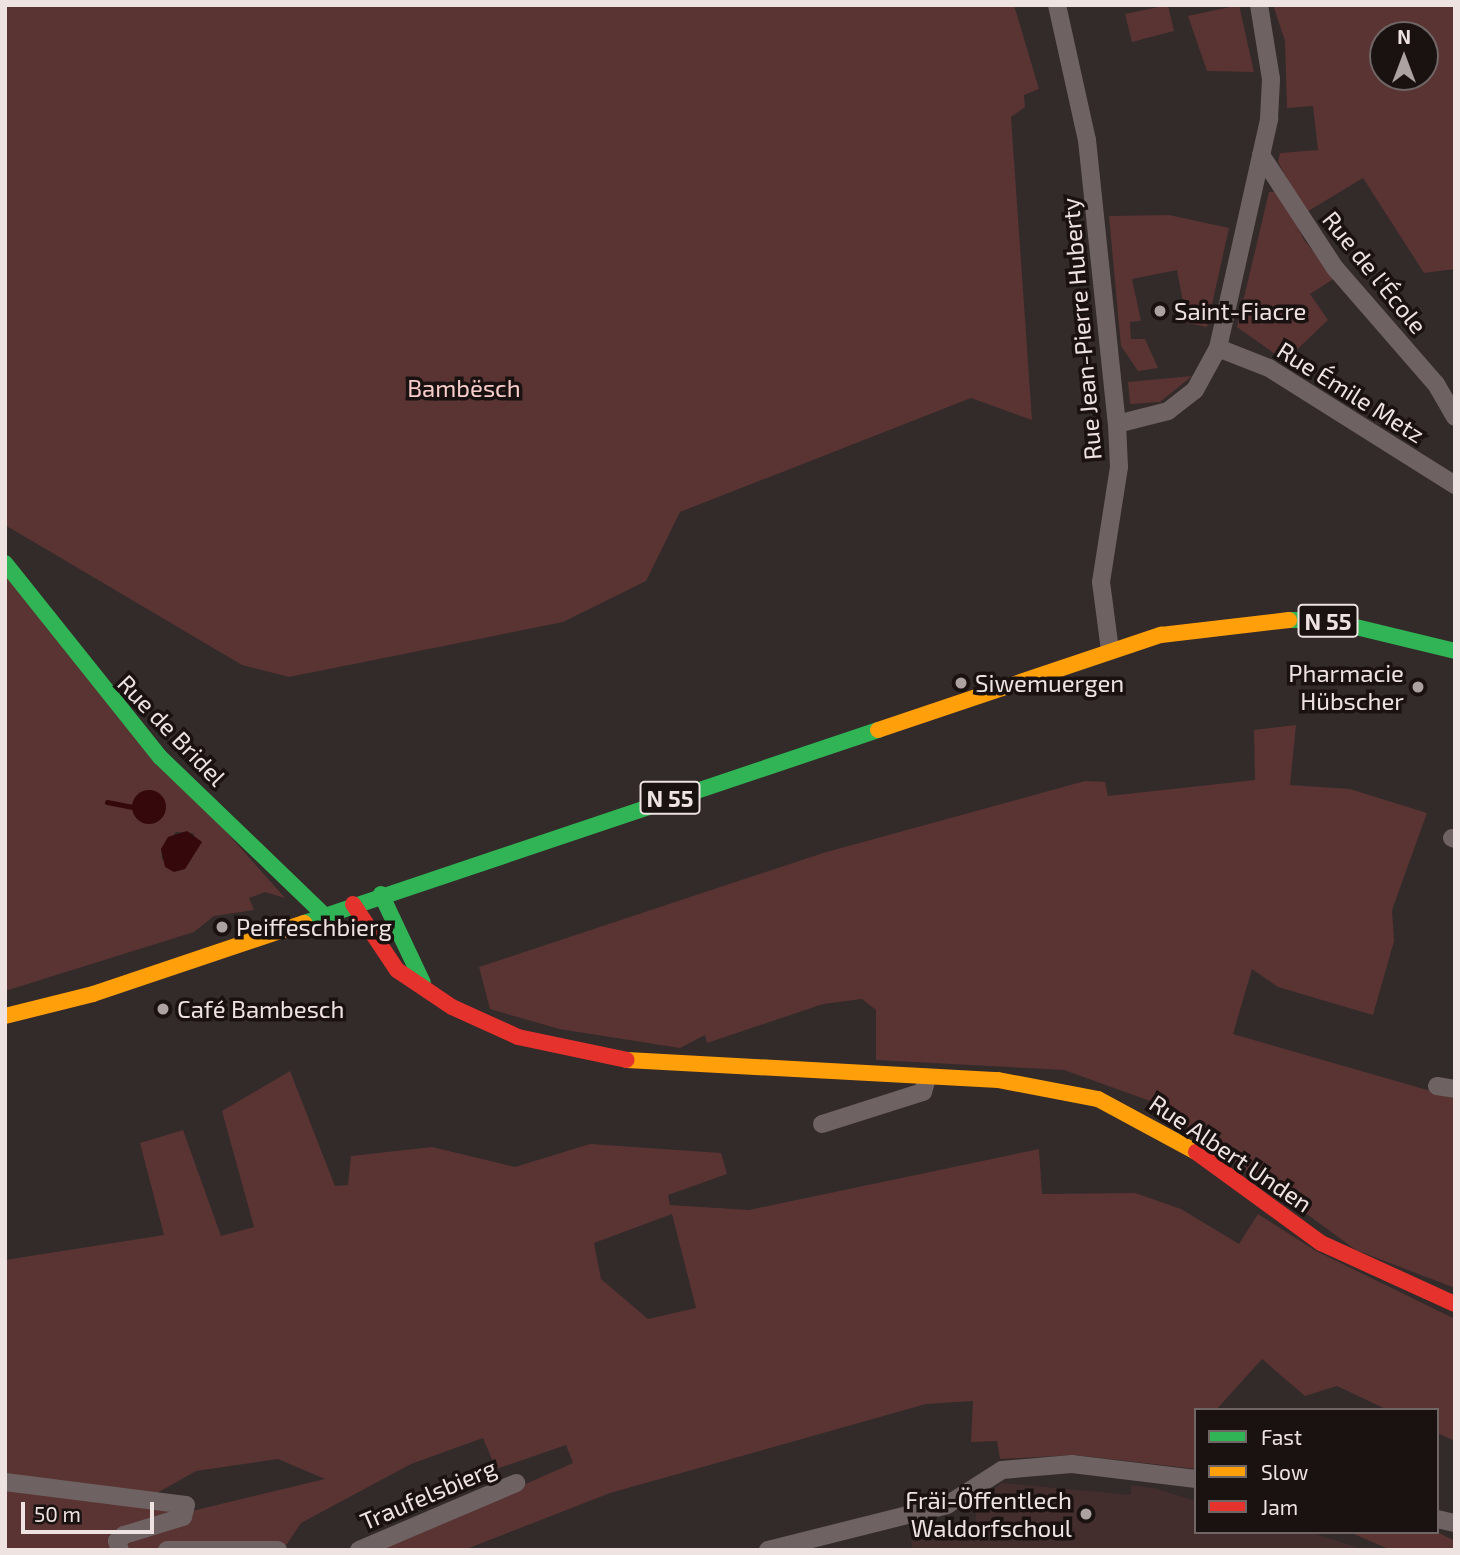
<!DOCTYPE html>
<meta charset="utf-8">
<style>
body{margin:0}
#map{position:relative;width:1460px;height:1555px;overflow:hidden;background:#332a2a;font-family:"Exo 2",sans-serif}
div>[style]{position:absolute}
.built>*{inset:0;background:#432d2d}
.green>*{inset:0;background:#593433}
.water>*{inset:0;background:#35080b}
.round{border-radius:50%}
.stream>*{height:5px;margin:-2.5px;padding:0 2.5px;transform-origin:2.5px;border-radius:2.5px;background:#35080b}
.street>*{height:18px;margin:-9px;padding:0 9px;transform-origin:9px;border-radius:9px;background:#6e6362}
.fast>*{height:16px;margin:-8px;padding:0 8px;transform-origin:8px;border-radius:8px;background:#30b455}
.slow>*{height:16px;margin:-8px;padding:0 8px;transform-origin:8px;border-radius:8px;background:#ff9f0a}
.jam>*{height:16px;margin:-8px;padding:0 8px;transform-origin:8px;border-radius:8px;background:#e5322d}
.dots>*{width:19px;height:19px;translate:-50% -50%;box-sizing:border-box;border:4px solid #191211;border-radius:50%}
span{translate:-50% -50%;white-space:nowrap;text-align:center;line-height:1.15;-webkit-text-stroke:7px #191211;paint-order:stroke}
.shield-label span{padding:2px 5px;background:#191211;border:2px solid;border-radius:5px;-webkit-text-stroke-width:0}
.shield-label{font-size:23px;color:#efe3e2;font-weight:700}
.street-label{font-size:24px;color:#efe3e2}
.poi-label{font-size:24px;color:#efe3e2}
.left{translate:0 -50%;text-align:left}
.right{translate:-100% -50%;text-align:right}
.park-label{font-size:24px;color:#f9cdca}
.frame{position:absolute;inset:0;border:7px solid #efe3e2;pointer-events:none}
.legend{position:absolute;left:1194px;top:1408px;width:245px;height:126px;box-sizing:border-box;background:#191211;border:2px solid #6f6665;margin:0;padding:9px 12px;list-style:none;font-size:21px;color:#efe3e2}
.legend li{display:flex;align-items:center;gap:14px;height:35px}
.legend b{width:35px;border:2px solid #6f6665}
.north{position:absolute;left:1369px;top:21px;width:70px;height:70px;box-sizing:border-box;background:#191211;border:2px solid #6f6665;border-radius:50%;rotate:0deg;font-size:19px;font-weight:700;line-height:28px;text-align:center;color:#efe3e2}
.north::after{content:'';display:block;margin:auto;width:24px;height:32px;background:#ada2a2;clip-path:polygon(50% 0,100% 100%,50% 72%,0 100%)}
.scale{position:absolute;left:21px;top:1502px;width:133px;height:32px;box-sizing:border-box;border:4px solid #efe3e2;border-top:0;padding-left:9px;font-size:21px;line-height:24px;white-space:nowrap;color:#efe3e2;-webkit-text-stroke:5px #191211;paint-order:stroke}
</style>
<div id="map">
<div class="built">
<div style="clip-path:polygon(1002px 1483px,1131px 1495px,1131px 1485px,1154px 1488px,1196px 1501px,1196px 1532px,1309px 1532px,1366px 1550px,913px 1550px,911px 1541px,975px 1527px,977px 1501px)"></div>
</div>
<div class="green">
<div style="clip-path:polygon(5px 5px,1014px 5px,1039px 89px,1024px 95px,1025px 107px,1011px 117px,1032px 420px,971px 398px,680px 512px,646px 581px,563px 622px,289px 677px,242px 665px,5px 525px)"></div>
<div style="clip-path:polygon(1168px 5px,1174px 31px,1132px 42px,1125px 14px)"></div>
<div style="clip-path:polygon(1239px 5px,1254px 72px,1207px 71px,1188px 16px)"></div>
<div style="clip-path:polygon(evenodd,1273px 5px,1455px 5px,1455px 269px,1424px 273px,1363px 178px,1305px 213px,1278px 162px,1280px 153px,1318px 150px,1313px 106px,1287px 108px,1285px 41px,1273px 5px,1383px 35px,1425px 35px,1425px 77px,1383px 77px,1383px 35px)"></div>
<div style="clip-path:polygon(1280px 191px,1304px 240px,1335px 278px,1310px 294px,1328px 320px,1285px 361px,1237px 327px,1269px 192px)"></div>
<div style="clip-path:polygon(1169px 215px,1229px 228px,1207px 327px,1187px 323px,1177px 270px,1132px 279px,1141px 321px,1130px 322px,1131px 339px,1145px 339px,1158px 368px,1138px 371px,1121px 346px,1109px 216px)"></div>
<div style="clip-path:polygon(1192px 376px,1160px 402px,1130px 404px,1128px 382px)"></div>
<div style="clip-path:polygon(evenodd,5px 563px,112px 703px,285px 898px,265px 892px,249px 898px,254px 910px,214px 916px,194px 932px,5px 991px,5px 563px,176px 832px,193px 833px,199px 846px,162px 860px,161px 849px,176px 832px)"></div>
<div style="clip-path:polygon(1296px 725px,1290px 785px,1350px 789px,1427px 813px,1392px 910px,1394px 941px,1373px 1015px,1278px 987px,1252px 969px,1233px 1034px,1455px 1098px,1455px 1288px,1356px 1250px,1153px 1102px,1064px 1070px,876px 1060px,876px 1010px,862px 999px,823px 1004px,707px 1043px,705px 1035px,680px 1048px,559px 1029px,490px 1009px,479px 967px,823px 853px,1085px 781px,1105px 782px,1108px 796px,1255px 780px,1254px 730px)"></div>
<div style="clip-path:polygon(evenodd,290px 1071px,335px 1186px,348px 1185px,351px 1156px,432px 1147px,515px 1167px,590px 1144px,721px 1153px,727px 1174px,668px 1195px,670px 1205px,749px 1210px,1039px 1149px,1042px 1194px,1135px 1193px,1181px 1209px,1239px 1244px,1258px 1214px,1316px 1251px,1455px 1319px,1455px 1441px,1437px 1433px,1437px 1410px,1388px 1410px,1337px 1386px,1305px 1396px,1262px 1359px,1216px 1410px,1196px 1410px,1196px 1469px,1075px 1455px,1000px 1459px,997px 1441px,971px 1442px,973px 1401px,926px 1404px,610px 1493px,464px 1550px,376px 1550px,573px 1463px,566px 1445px,496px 1469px,483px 1438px,411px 1464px,301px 1523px,283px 1550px,5px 1550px,5px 1260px,164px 1235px,140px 1143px,183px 1130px,221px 1236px,254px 1227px,222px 1111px,290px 1071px,672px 1214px,696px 1308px,648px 1319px,601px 1279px,594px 1243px,672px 1214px,290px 1071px,278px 1459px,325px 1479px,188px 1512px,150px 1497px,196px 1471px,278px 1459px)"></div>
<div style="clip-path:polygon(1349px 1532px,1437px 1532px,1455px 1541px,1455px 1550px,1391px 1550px)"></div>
</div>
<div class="water">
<div class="round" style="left:132px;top:790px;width:34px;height:34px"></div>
<div style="clip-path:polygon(187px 831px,202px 842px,185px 869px,174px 872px,165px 867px,161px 849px,168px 837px)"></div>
</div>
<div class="stream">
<div style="left:107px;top:802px;width:26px;rotate:11deg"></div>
</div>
<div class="street">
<div style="left:1057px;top:5px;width:138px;rotate:77.5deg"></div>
<div style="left:1087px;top:140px;width:286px;rotate:84deg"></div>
<div style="left:1117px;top:424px;width:43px;rotate:87.3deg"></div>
<div style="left:1119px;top:467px;width:116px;rotate:98.9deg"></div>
<div style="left:1101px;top:582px;width:69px;rotate:82.5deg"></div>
<div style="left:1261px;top:155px;width:135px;rotate:56.8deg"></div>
<div style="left:1335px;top:268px;width:154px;rotate:49deg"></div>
<div style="left:1436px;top:384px;width:38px;rotate:60deg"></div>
<div style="left:1218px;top:348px;width:55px;rotate:21.4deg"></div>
<div style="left:1269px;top:368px;width:220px;rotate:32.2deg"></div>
<div style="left:1117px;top:424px;width:53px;rotate:-14.3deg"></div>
<div style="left:1168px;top:411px;width:34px;rotate:-38deg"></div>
<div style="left:1195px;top:390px;width:48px;rotate:-61.3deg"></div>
<div style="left:1218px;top:348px;width:235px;rotate:-77.4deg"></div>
<div style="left:1269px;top:119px;width:40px;rotate:-87.1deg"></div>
<div style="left:1271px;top:79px;width:75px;rotate:-99.2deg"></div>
<div style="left:1452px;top:838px;width:3px;rotate:18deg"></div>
<div style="left:1437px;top:1086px;width:18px;rotate:9deg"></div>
<div style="left:822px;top:1124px;width:106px;rotate:-17.6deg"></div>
<div style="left:923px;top:1092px;width:15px;rotate:-74deg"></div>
<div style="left:5px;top:1482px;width:182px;rotate:7.2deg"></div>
<div style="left:186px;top:1505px;width:12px;rotate:104deg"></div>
<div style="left:183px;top:1517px;width:62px;rotate:163deg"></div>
<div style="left:124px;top:1535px;width:9px;rotate:139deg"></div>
<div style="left:117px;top:1541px;width:9px;rotate:72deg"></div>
<div style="left:1437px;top:1519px;width:18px;rotate:13deg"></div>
<div style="left:167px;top:1550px;width:111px"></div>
<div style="left:359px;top:1550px;width:171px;rotate:-23.1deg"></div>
<div style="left:768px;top:1550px;width:185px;rotate:-14.1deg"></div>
<div style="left:947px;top:1505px;width:65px;rotate:-32.5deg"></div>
<div style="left:1002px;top:1470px;width:70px;rotate:-4.9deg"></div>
<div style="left:1072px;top:1464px;width:125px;rotate:6.9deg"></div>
</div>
<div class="fast">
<div style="left:5px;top:563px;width:248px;rotate:51.4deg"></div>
<div style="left:160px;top:757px;width:226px;rotate:43.9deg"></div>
<div style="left:1289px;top:620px;width:38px"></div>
<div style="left:1327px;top:620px;width:132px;rotate:13.6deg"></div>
<div style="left:381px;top:894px;width:98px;rotate:64.7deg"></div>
<div style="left:304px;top:923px;width:606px;rotate:-18.58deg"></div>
</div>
<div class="slow">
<div style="left:878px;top:730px;width:299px;rotate:-18.6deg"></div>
<div style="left:1161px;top:635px;width:129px;rotate:-6.7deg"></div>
<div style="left:5px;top:1016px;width:91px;rotate:-14deg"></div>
<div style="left:93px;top:994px;width:223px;rotate:-18.6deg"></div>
<div style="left:627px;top:1060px;width:372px;rotate:3.1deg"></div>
<div style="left:998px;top:1080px;width:102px;rotate:10.8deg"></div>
<div style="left:1098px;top:1099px;width:111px;rotate:28.4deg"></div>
</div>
<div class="jam">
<div style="left:353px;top:904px;width:79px;rotate:56.3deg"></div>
<div style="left:397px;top:970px;width:66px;rotate:33.9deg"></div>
<div style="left:452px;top:1007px;width:72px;rotate:24.4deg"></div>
<div style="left:518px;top:1037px;width:111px;rotate:11.9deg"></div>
<div style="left:1196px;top:1152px;width:155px;rotate:36.1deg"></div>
<div style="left:1321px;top:1243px;width:147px;rotate:24.5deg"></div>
</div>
<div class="dots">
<div style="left:1160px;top:311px;background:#ada2a2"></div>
<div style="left:961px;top:683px;background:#ada2a2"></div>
<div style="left:1418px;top:687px;background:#ada2a2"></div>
<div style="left:222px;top:927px;background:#ada2a2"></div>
<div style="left:163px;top:1009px;background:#ada2a2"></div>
<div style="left:1086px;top:1514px;background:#ada2a2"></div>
</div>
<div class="shield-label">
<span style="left:1328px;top:621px">N 55</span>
<span style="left:670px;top:798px">N 55</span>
</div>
<div class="street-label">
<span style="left:1375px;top:272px;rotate:51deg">Rue de l'École</span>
<span style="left:1081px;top:329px;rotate:-95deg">Rue Jean-Pierre Huberty</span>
<span style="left:1351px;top:392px;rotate:32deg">Rue Émile Metz</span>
<span style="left:172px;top:730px;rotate:46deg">Rue de Bridel</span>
<span style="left:1231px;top:1153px;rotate:34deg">Rue Albert Unden</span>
<span style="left:428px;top:1494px;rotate:-23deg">Traufelsbierg</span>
</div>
<div class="poi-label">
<span class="left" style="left:1174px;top:311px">Saint-Fiacre</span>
<span class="right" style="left:1404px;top:687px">Pharmacie<br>Hübscher</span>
<span class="left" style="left:975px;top:683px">Siwemuergen</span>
<span class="left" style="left:236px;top:927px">Peiffeschbierg</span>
<span class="left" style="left:177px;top:1009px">Café Bambesch</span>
<span class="right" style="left:1072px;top:1514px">Fräi-Öffentlech<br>Waldorfschoul</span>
</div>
<div class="park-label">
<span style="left:464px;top:388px">Bambësch</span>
</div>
<div class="frame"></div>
<ul class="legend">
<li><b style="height:9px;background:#30b455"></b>Fast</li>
<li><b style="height:9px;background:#ff9f0a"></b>Slow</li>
<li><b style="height:9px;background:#e5322d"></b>Jam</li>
</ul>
<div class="north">N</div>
<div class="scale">50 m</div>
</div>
